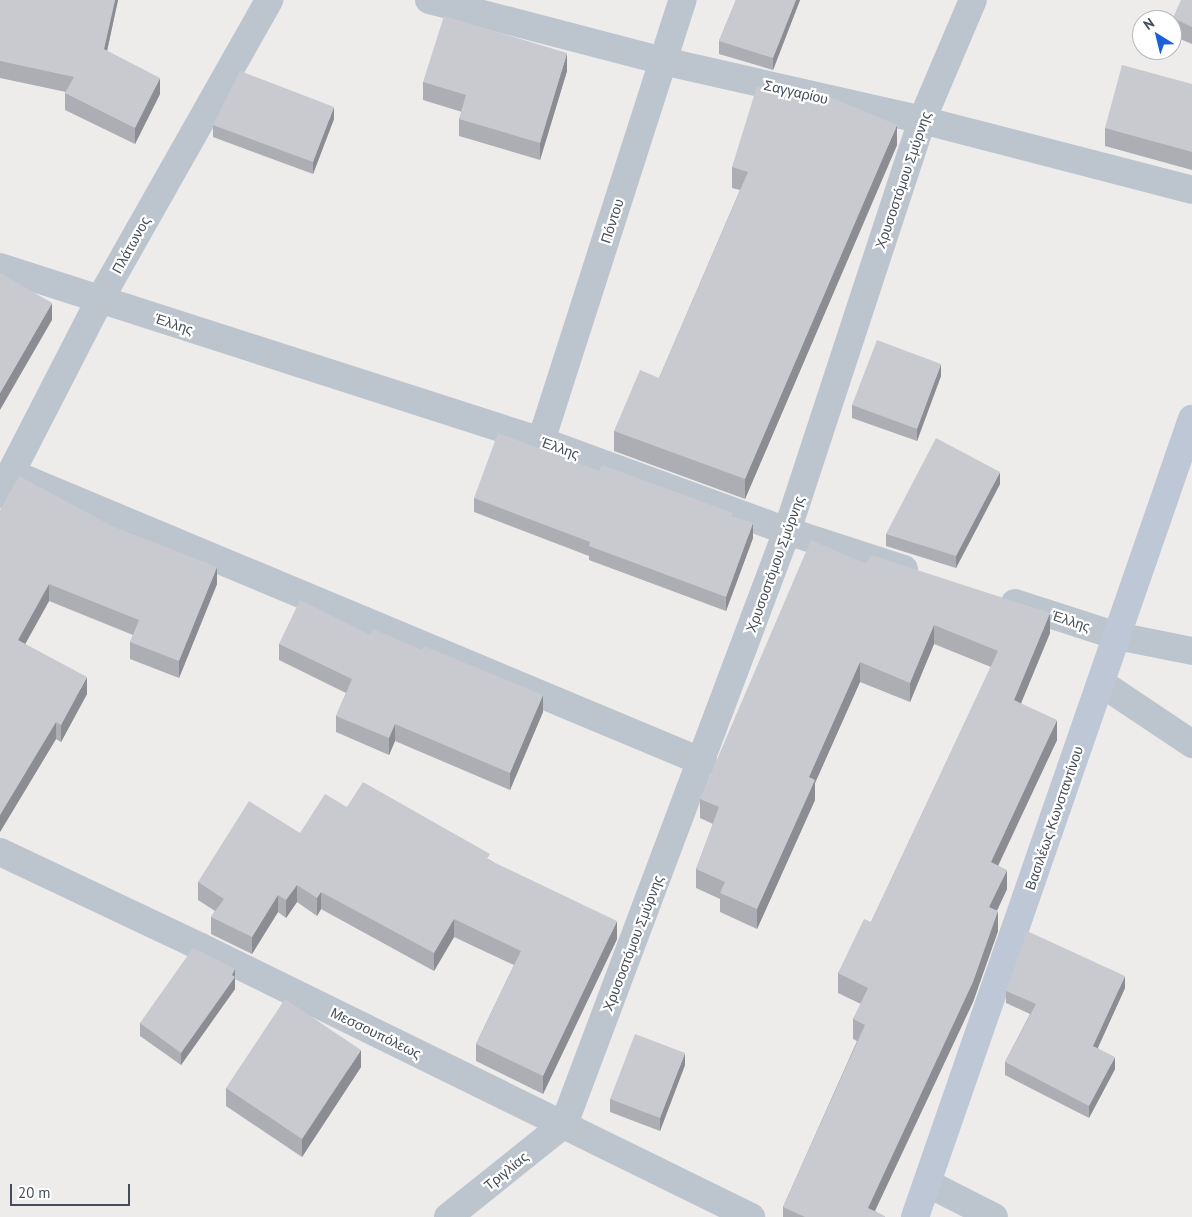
<!DOCTYPE html>
<meta charset="utf-8">
<style>
body{margin:0}
#map{position:relative;width:1192px;height:1217px;overflow:hidden;background:#eeebeb;font-family:"PT Sans",sans-serif}
div>[style]{position:absolute}
.street>*{height:28px;margin:-14px;padding:0 14px;transform-origin:14px;border-radius:14px;background:#bcc5ce}
.secondary>*{height:28px;margin:-14px;padding:0 14px;transform-origin:14px;border-radius:14px;background:#bdc7d5}
.wall>*{inset:0;background:#acaeb3}
.shaded-wall>*{inset:0;background:#8c8d92}
.building>*{inset:0;background:#c8cad0}
span{translate:-50% -50%;white-space:nowrap;text-align:center;line-height:1.15;-webkit-text-stroke:4.5px #fff;paint-order:stroke}
.street-label{font-size:14px;color:#444d58}
.north{position:absolute;left:1132px;top:10px;width:50px;height:50px;box-sizing:border-box;background:#fff;border:1px solid #b4b8bc;border-radius:50%;rotate:324deg;font-size:14px;font-weight:700;line-height:20px;text-align:center;color:#444d58}
.north::after{content:'';display:block;margin:auto;width:18px;height:22px;background:#1960da;clip-path:polygon(50% 0,100% 100%,50% 72%,0 100%)}
.scale{position:absolute;left:10px;top:1184px;width:120px;height:22px;box-sizing:border-box;border:2px solid #444d58;border-top:0;padding-left:6px;font-size:15px;line-height:18px;white-space:nowrap;color:#444d58;-webkit-text-stroke:4px #fff;paint-order:stroke}
</style>
<div id="map">
<div class="street">
<div style="left:429px;top:0;width:242px;rotate:14.6deg"></div>
<div style="left:663px;top:61px;width:266px;rotate:12.8deg"></div>
<div style="left:922px;top:120px;width:279px;rotate:14.5deg"></div>
<div style="left:0;top:267px;width:568px;rotate:17.83deg"></div>
<div style="left:541px;top:441px;width:262px;rotate:20.1deg"></div>
<div style="left:787px;top:531px;width:123px;rotate:18deg"></div>
<div style="left:541px;top:441px;width:463px;rotate:-72.2deg"></div>
<div style="left:11px;top:473px;width:750px;rotate:22.67deg"></div>
<div style="left:0;top:494px;width:217px;rotate:-62.8deg"></div>
<div style="left:99px;top:301px;width:346px;rotate:-60.5deg"></div>
<div style="left:1015px;top:603px;width:107px;rotate:17.9deg"></div>
<div style="left:1117px;top:636px;width:76px;rotate:11.3deg"></div>
<div style="left:1101px;top:683px;width:110px;rotate:33.8deg"></div>
<div style="left:0;top:852px;width:222px;rotate:25.3deg"></div>
<div style="left:201px;top:947px;width:613px;rotate:26.15deg"></div>
<div style="left:927px;top:1183px;width:75px;rotate:26.9deg"></div>
<div style="left:448px;top:1217px;width:149px;rotate:-38.7deg"></div>
<div style="left:564px;top:1124px;width:634px;rotate:-69.39deg"></div>
<div style="left:787px;top:531px;width:433px;rotate:-71.8deg"></div>
<div style="left:922px;top:120px;width:130px;rotate:-67deg"></div>
</div>
<div class="secondary">
<div style="left:915px;top:1217px;width:845px;rotate:-70.86deg"></div>
</div>
<div class="wall">
<div style="clip-path:polygon(0 0,118px 0,107px 51px,160px 94px,135px 144px,65px 110px,65px 93px,66px 92px,0 78px)"></div>
<div style="clip-path:polygon(736px 0,800px 0,773px 70px,719px 54px,719px 41px)"></div>
<div style="clip-path:polygon(1192px 0,1192px 44px,1173px 36px,1173px 18px)"></div>
<div style="clip-path:polygon(567px 71px,540px 160px,459px 136px,459px 119px,462px 112px,423px 100px,423px 82px)"></div>
<div style="clip-path:polygon(1192px 84px,1192px 170px,1105px 146px,1105px 128px)"></div>
<div style="clip-path:polygon(334px 119px,313px 174px,213px 137px,213px 125px)"></div>
<div style="clip-path:polygon(897px 145px,745px 499px,614px 451px,614px 431px,659px 378px,740px 190px,732px 188px,732px 167px)"></div>
<div style="clip-path:polygon(941px 376px,917px 441px,852px 418px,852px 405px)"></div>
<div style="clip-path:polygon(599px 471px,733px 516px,753px 538px,726px 611px,589px 560px,589px 556px,474px 512px,474px 498px)"></div>
<div style="clip-path:polygon(1000px 484px,956px 568px,886px 546px,886px 534px)"></div>
<div style="clip-path:polygon(0 510px,217px 584px,179px 678px,130px 659px,130px 642px,133px 635px,49px 601px,25px 644px,87px 694px,61px 742px,56px 739px,0 832px)"></div>
<div style="clip-path:polygon(866px 564px,1050px 633px,1021px 703px,1057px 740px,998px 865px,1007px 889px,997px 911px,998px 931px,973px 1002px,875px 1211px,885px 1217px,783px 1217px,783px 1207px,857px 1041px,853px 1039px,853px 1019px,861px 1004px,838px 993px,838px 973px,871px 922px,991px 667px,934px 644px,910px 702px,860px 682px,815px 783px,815px 800px,757px 929px,720px 912px,720px 899px,696px 888px,696px 869px,713px 824px,700px 818px,700px 799px)"></div>
<div style="clip-path:polygon(370px 635px,543px 712px,510px 790px,395px 741px,389px 755px,336px 732px,336px 716px,346px 693px,279px 660px,279px 644px)"></div>
<div style="clip-path:polygon(347px 807px,490px 860px,617px 939px,543px 1094px,476px 1061px,476px 1044px,514px 965px,454px 937px,434px 971px,321px 909px,317px 916px,297px 902px,286px 918px,278px 912px,252px 954px,211px 934px,211px 917px,215px 911px,198px 900px,198px 882px,300px 833px)"></div>
<div style="clip-path:polygon(235px 969px,235px 989px,181px 1065px,140px 1036px,140px 1023px)"></div>
<div style="clip-path:polygon(1125px 988px,1098px 1048px,1115px 1069px,1089px 1118px,1005px 1075px,1005px 1062px,1030px 1014px,1006px 1003px,1006px 991px)"></div>
<div style="clip-path:polygon(685px 1065px,660px 1131px,610px 1112px,610px 1099px)"></div>
<div style="clip-path:polygon(361px 1067px,302px 1157px,226px 1106px,226px 1088px)"></div>
</div>
<div class="shaded-wall">
<div style="clip-path:polygon(115px 0,118px 0,104px 65px,104px 49px)"></div>
<div style="clip-path:polygon(796px 0,800px 0,773px 70px,773px 58px)"></div>
<div style="clip-path:polygon(567px 53px,567px 71px,540px 160px,540px 143px)"></div>
<div style="clip-path:polygon(160px 78px,160px 94px,135px 144px,135px 128px)"></div>
<div style="clip-path:polygon(334px 107px,334px 119px,313px 174px,313px 162px)"></div>
<div style="clip-path:polygon(897px 125px,897px 145px,745px 499px,745px 479px)"></div>
<div style="clip-path:polygon(52px 303px,52px 320px,0 410px,0 393px)"></div>
<div style="clip-path:polygon(941px 364px,941px 376px,917px 441px,917px 429px)"></div>
<div style="clip-path:polygon(1000px 472px,1000px 484px,956px 568px,956px 556px)"></div>
<div style="clip-path:polygon(753px 523px,753px 538px,726px 611px,726px 597px)"></div>
<div style="clip-path:polygon(217px 567px,217px 584px,179px 678px,179px 661px)"></div>
<div style="clip-path:polygon(49px 584px,49px 601px,18px 657px,18px 640px)"></div>
<div style="clip-path:polygon(1050px 613px,1050px 633px,1014px 720px,1014px 700px)"></div>
<div style="clip-path:polygon(934px 625px,934px 644px,910px 702px,910px 683px)"></div>
<div style="clip-path:polygon(860px 662px,860px 682px,815px 783px,815px 800px,757px 929px,757px 909px,809px 777px)"></div>
<div style="clip-path:polygon(87px 677px,87px 694px,61px 742px,61px 725px)"></div>
<div style="clip-path:polygon(543px 695px,543px 712px,510px 790px,510px 773px)"></div>
<div style="clip-path:polygon(1057px 720px,1057px 740px,991px 881px,991px 862px)"></div>
<div style="clip-path:polygon(56px 722px,56px 739px,0 832px,0 815px)"></div>
<div style="clip-path:polygon(395px 724px,395px 741px,389px 755px,389px 738px)"></div>
<div style="clip-path:polygon(1007px 870px,1007px 889px,989px 927px,989px 907px)"></div>
<div style="clip-path:polygon(297px 885px,297px 902px,286px 918px,286px 900px)"></div>
<div style="clip-path:polygon(321px 892px,321px 909px,317px 916px,317px 898px)"></div>
<div style="clip-path:polygon(278px 895px,278px 912px,252px 954px,252px 937px)"></div>
<div style="clip-path:polygon(998px 911px,998px 931px,973px 1002px,872px 1217px,868px 1208px)"></div>
<div style="clip-path:polygon(454px 919px,454px 937px,434px 971px,434px 953px)"></div>
<div style="clip-path:polygon(617px 921px,617px 939px,543px 1094px,543px 1076px)"></div>
<div style="clip-path:polygon(235px 969px,235px 989px,181px 1065px,181px 1053px)"></div>
<div style="clip-path:polygon(1125px 976px,1125px 988px,1093px 1058px,1093px 1046px)"></div>
<div style="clip-path:polygon(361px 1050px,361px 1067px,302px 1157px,302px 1139px)"></div>
<div style="clip-path:polygon(685px 1053px,685px 1065px,660px 1131px,660px 1118px)"></div>
<div style="clip-path:polygon(1115px 1057px,1115px 1069px,1089px 1118px,1089px 1106px)"></div>
</div>
<div class="building">
<div style="clip-path:polygon(0 0,115px 0,104px 49px,160px 78px,135px 128px,65px 93px,74px 77px,0 61px)"></div>
<div style="clip-path:polygon(736px 0,796px 0,773px 58px,719px 41px)"></div>
<div style="clip-path:polygon(1181px 0,1192px 0,1192px 27px,1173px 18px)"></div>
<div style="clip-path:polygon(444px 16px,567px 53px,540px 143px,459px 119px,466px 95px,423px 82px)"></div>
<div style="clip-path:polygon(1122px 65px,1192px 84px,1192px 152px,1105px 128px)"></div>
<div style="clip-path:polygon(240px 71px,334px 107px,313px 162px,213px 125px)"></div>
<div style="clip-path:polygon(757px 86px,826px 106px,830px 97px,897px 125px,745px 479px,614px 431px,640px 370px,659px 378px,748px 172px,732px 167px)"></div>
<div style="clip-path:polygon(0 273px,52px 303px,0 393px)"></div>
<div style="clip-path:polygon(877px 340px,941px 364px,917px 429px,852px 405px)"></div>
<div style="clip-path:polygon(498px 433px,599px 471px,602px 465px,733px 513px,732px 516px,753px 523px,726px 597px,589px 546px,590px 542px,474px 498px)"></div>
<div style="clip-path:polygon(936px 438px,1000px 472px,956px 556px,886px 534px)"></div>
<div style="clip-path:polygon(19px 476px,114px 527px,217px 567px,179px 661px,130px 642px,139px 620px,49px 584px,18px 640px,87px 677px,61px 725px,56px 722px,0 815px,0 510px)"></div>
<div style="clip-path:polygon(811px 540px,866px 564px,871px 555px,1050px 613px,1014px 700px,1057px 720px,991px 862px,1007px 870px,989px 907px,998px 911px,973px 982px,868px 1208px,885px 1216px,885px 1217px,805px 1217px,783px 1207px,865px 1025px,853px 1019px,868px 988px,838px 973px,864px 919px,871px 922px,998px 651px,934px 625px,910px 683px,860px 662px,809px 777px,815px 780px,757px 909px,720px 893px,725px 882px,696px 869px,719px 807px,700px 799px)"></div>
<div style="clip-path:polygon(300px 600px,370px 635px,373px 629px,422px 650px,424px 646px,543px 695px,510px 773px,395px 724px,389px 738px,336px 716px,352px 679px,279px 644px)"></div>
<div style="clip-path:polygon(363px 782px,490px 854px,487px 859px,617px 921px,543px 1076px,476px 1044px,521px 951px,454px 919px,434px 953px,321px 892px,317px 898px,297px 885px,286px 900px,278px 895px,252px 937px,211px 917px,224px 899px,198px 882px,249px 801px,300px 833px,325px 794px,347px 807px)"></div>
<div style="clip-path:polygon(1027px 931px,1125px 976px,1093px 1046px,1115px 1057px,1089px 1106px,1005px 1062px,1036px 1004px,1006px 991px)"></div>
<div style="clip-path:polygon(193px 948px,235px 969px,232px 975px,235px 977px,181px 1053px,140px 1023px)"></div>
<div style="clip-path:polygon(285px 999px,361px 1050px,302px 1139px,226px 1088px)"></div>
<div style="clip-path:polygon(635px 1034px,685px 1053px,660px 1118px,610px 1099px)"></div>
</div>
<div class="street-label">
<span style="left:796px;top:92px;rotate:13deg">Σαγγαρίου</span>
<span style="left:903px;top:180px;rotate:-71deg">Χρυσοστόμου Σμύρνης</span>
<span style="left:612px;top:221px;rotate:-72deg">Πόντου</span>
<span style="left:131px;top:245px;rotate:-61deg">Πλάτωνος</span>
<span style="left:174px;top:324px;rotate:18deg">Έλλης</span>
<span style="left:560px;top:448px;rotate:20deg">Έλλης</span>
<span style="left:775px;top:564px;rotate:-70deg">Χρυσοστόμου Σμύρνης</span>
<span style="left:1071px;top:621px;rotate:18deg">Έλλης</span>
<span style="left:1054px;top:818px;rotate:-71deg">Βασιλέως Κωνσταντίνου</span>
<span style="left:633px;top:943px;rotate:-69deg">Χρυσοστόμου Σμύρνης</span>
<span style="left:376px;top:1033px;rotate:26deg">Μεσσουπόλεως</span>
<span style="left:506px;top:1171px;rotate:-39deg">Τριγλίας</span>
</div>
<div class="north">N</div>
<div class="scale">20 m</div>
</div>
